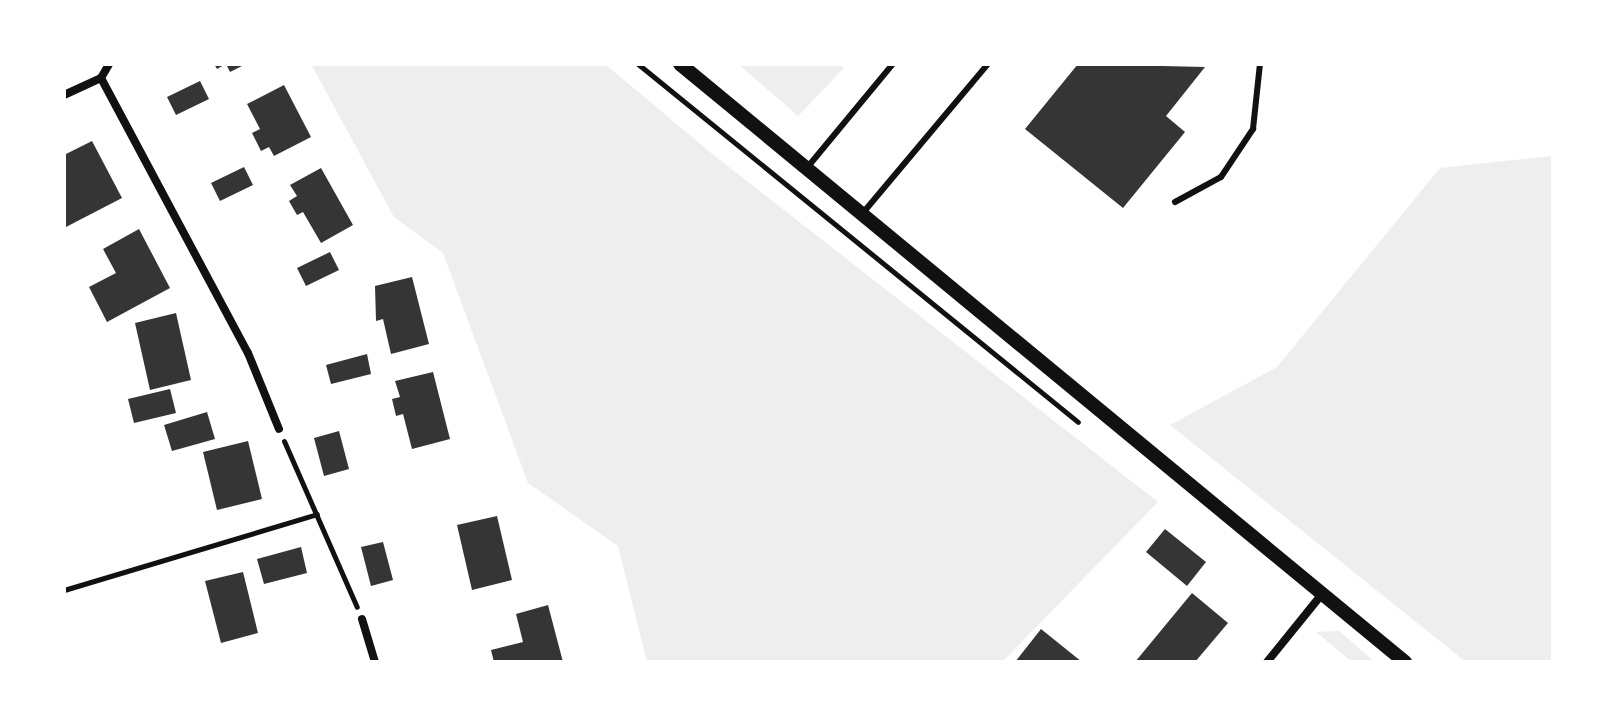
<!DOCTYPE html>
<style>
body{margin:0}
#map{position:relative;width:1617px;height:726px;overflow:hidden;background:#fff;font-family:"Times New Roman",serif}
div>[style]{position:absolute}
.green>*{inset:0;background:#eee}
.building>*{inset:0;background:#353535}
.path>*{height:5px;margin:-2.5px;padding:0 2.5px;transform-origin:2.5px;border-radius:2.5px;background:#111}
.service>*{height:6px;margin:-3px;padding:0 3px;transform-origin:3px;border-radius:3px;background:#111}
.minor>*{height:8px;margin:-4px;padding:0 4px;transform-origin:4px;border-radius:4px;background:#111}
.tertiary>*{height:14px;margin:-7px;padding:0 7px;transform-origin:7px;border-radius:7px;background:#111}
span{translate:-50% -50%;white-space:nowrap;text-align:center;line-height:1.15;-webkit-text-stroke:8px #fff;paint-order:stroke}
.frame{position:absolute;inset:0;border:66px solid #fff;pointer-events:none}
</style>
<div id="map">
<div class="green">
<div style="clip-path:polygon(311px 64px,605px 64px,711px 153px,1158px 502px,1002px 662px,647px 662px,618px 546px,528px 483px,443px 253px,394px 217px)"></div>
<div style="clip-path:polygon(738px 64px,839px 64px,844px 68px,798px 116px)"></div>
<div style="clip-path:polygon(1553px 156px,1553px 662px,1466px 662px,1170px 425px,1277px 367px,1440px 168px)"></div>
<div style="clip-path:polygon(1339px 631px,1375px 662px,1352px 662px,1316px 632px)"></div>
</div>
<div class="building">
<div style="clip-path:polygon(214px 64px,246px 64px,230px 72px,226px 64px,217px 69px)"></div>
<div style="clip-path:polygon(1078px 64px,1205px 67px,1166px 116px,1185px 132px,1123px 208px,1025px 129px)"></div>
<div style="clip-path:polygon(200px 81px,209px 99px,176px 115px,167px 97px)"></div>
<div style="clip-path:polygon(284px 85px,311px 137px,274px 156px,269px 147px,261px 151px,252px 133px,260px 129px,247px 104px)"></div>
<div style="clip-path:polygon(92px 141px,122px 198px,66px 227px,64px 155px)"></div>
<div style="clip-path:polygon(244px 167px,253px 185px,220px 201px,211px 183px)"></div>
<div style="clip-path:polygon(321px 168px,353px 225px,321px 243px,303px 212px,297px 215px,289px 201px,297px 196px,290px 185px)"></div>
<div style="clip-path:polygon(139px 229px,170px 288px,107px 322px,89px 287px,116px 273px,103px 249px)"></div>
<div style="clip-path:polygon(330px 252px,339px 270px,306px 286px,297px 268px)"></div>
<div style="clip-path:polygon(412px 277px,429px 344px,391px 354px,383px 319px,376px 321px,375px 286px)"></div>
<div style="clip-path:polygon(176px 313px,191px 380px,150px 390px,135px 323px)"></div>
<div style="clip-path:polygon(367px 354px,371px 374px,331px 384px,326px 365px)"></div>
<div style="clip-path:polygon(433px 372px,450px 439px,412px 449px,403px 414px,396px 416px,392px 399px,400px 397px,395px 381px)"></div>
<div style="clip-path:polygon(170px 389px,176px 413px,134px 423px,128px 399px)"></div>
<div style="clip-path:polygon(207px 412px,215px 439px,172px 451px,164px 425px)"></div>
<div style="clip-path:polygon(339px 431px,349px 469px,324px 476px,314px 438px)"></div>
<div style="clip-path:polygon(248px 441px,262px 499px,217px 510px,203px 452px)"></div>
<div style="clip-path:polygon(497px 516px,512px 580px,472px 590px,457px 525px)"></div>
<div style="clip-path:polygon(1165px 529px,1206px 562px,1187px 586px,1146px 552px)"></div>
<div style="clip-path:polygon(383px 542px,393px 580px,371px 586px,361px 547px)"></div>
<div style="clip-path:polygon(301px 547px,307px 573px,264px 584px,257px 559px)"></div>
<div style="clip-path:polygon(243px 572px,258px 633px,221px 643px,205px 581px)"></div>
<div style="clip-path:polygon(1192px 593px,1228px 623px,1195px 662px,1135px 662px)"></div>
<div style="clip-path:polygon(548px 605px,563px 662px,494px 662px,491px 650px,523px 642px,516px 614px)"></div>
<div style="clip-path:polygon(1041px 629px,1082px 662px,1015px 662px)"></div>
</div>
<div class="path">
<div style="left:638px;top:64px;width:567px;rotate:39.13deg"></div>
<div style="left:284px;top:441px;width:181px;rotate:66.3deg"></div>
<div style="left:64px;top:590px;width:264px;rotate:-16.7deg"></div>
</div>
<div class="service">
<div style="left:806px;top:169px;width:136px;rotate:-50.4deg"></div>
<div style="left:1175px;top:202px;width:52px;rotate:-28.5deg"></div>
<div style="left:1221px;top:177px;width:58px;rotate:-56.3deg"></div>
<div style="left:1253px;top:129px;width:65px;rotate:-83.9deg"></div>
<div style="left:862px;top:214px;width:196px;rotate:-50deg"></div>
</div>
<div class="minor">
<div style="left:101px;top:78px;width:312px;rotate:61.9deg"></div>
<div style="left:248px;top:353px;width:82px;rotate:67.8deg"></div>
<div style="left:64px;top:95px;width:41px;rotate:-24.7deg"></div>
<div style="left:101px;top:78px;width:16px;rotate:-60deg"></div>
<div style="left:362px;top:619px;width:45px;rotate:73.2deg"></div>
<div style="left:1267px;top:662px;width:87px;rotate:-51deg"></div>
</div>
<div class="tertiary">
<div style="left:680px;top:64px;width:940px;rotate:39.52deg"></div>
</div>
<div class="frame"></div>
</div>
